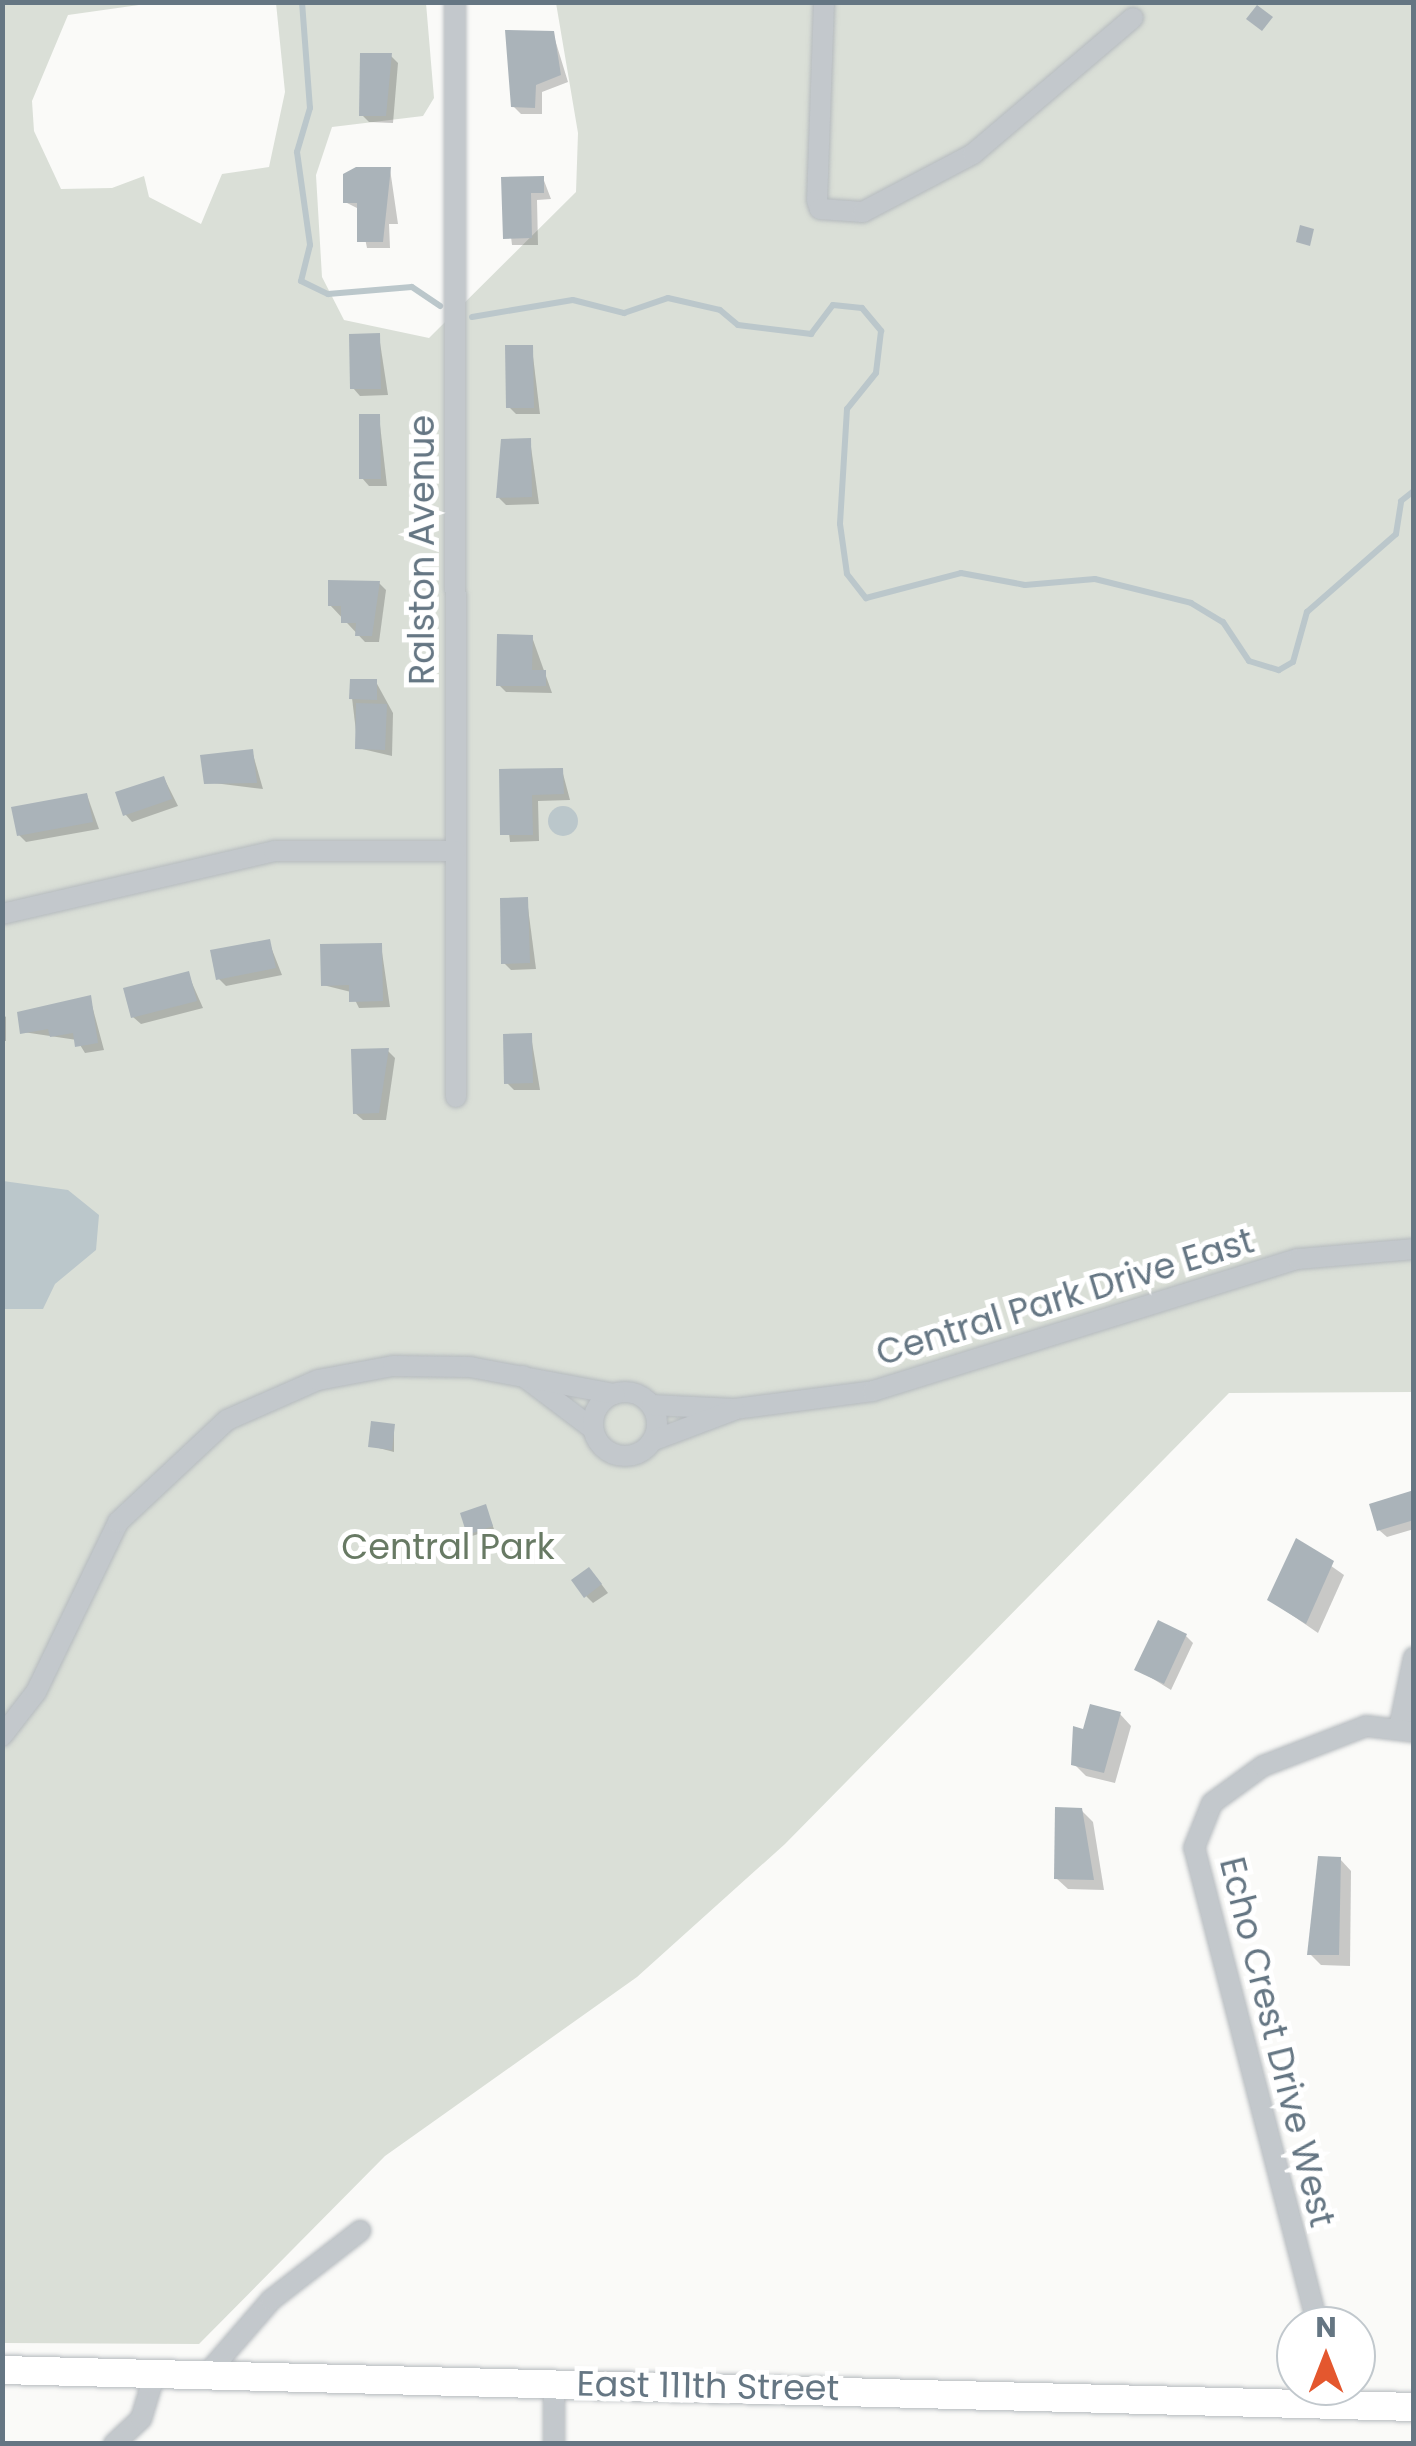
<!DOCTYPE html>
<style>
body{margin:0}
#map{position:relative;width:1416px;height:2446px;overflow:hidden;background:#fafaf8;font-family:Poppins,sans-serif}
div>[style]{position:absolute}
.green>*{inset:0;background:#dadfd7}
.water>*{inset:0;background:#bbc7cb}
.round{border-radius:50%}
.shadow>*{inset:0;background:#0003}
.stream>*{height:6px;margin:-3px;padding:0 3px;transform-origin:3px;border-radius:3px;background:#bbc7cb}
.building>*{inset:0;background:#aab3b9}
.roads{filter:drop-shadow(0 0 2px #b5babe) drop-shadow(0 0 2px #b5babe)}
.minor>*{height:20px;margin:-10px;padding:0 10px;transform-origin:10px;border-radius:10px;background:#c3c8cc}
.minor>.ring{margin:-10px;padding:0;box-sizing:content-box;background:none;border:20px solid #c3c8cc;border-radius:50%}
.major>*{height:28px;margin:-14px;padding:0 14px;transform-origin:14px;border-radius:14px;background:#fff}
span{translate:-50% -50%;white-space:nowrap;text-align:center;line-height:1.15;-webkit-text-stroke:10px #fff;paint-order:stroke}
.street-label{font-size:35px;color:#657683}
.park-label{font-size:35px;color:#687a64}
.frame{position:absolute;inset:0;border:5px solid #657683;pointer-events:none}
.north{position:absolute;left:1276px;top:2306px;width:100px;height:100px;box-sizing:border-box;background:#fff;border:2px solid #c1c8cd;border-radius:50%;rotate:0deg;font-size:28px;font-weight:700;line-height:40px;text-align:center;color:#657683}
.north::after{content:'';display:block;margin:auto;width:35px;height:45px;background:#e4572e;clip-path:polygon(50% 0,100% 100%,50% 72%,0 100%)}
</style>
<div id="map">
<div class="green">
<div style="clip-path:polygon(3px 3px,153px 3px,68px 15px,32px 101px,34px 131px,61px 189px,112px 188px,144px 176px,149px 197px,201px 224px,222px 174px,269px 167px,285px 92px,276px 3px,426px 3px,434px 98px,423px 116px,332px 127px,316px 175px,322px 277px,344px 320px,429px 338px,576px 192px,578px 133px,556px 3px,1413px 3px,1413px 1392px,1229px 1393px,785px 1844px,637px 1977px,385px 2156px,199px 2344px,3px 2343px)"></div>
</div>
<div class="water">
<div class="round" style="left:548px;top:806px;width:30px;height:30px"></div>
<div style="clip-path:polygon(3px 1181px,68px 1190px,99px 1215px,96px 1250px,55px 1284px,43px 1309px,3px 1309px)"></div>
</div>
<div class="shadow">
<div style="clip-path:polygon(553px 33px,568px 82px,542px 92px,542px 114px,521px 114px,513px 106px)"></div>
<div style="clip-path:polygon(391px 56px,398px 63px,393px 123px,369px 122px,362px 115px)"></div>
<div style="clip-path:polygon(390px 169px,398px 224px,389px 224px,390px 248px,367px 248px,359px 209px,345px 202px)"></div>
<div style="clip-path:polygon(543px 178px,551px 199px,537px 200px,538px 245px,512px 245px,504px 179px)"></div>
<div style="clip-path:polygon(379px 336px,388px 395px,360px 396px,353px 388px)"></div>
<div style="clip-path:polygon(532px 348px,540px 414px,516px 414px,509px 407px)"></div>
<div style="clip-path:polygon(379px 416px,387px 486px,369px 486px,362px 478px)"></div>
<div style="clip-path:polygon(530px 440px,539px 504px,506px 505px,499px 498px)"></div>
<div style="clip-path:polygon(379px 583px,386px 590px,379px 642px,365px 642px,330px 605px)"></div>
<div style="clip-path:polygon(532px 637px,552px 693px,506px 692px,499px 685px)"></div>
<div style="clip-path:polygon(376px 682px,393px 713px,392px 756px,358px 748px,352px 698px)"></div>
<div style="clip-path:polygon(252px 751px,263px 789px,206px 782px)"></div>
<div style="clip-path:polygon(562px 770px,570px 800px,538px 801px,539px 841px,510px 842px,502px 771px)"></div>
<div style="clip-path:polygon(164px 778px,178px 806px,132px 822px,125px 814px)"></div>
<div style="clip-path:polygon(87px 795px,99px 829px,26px 842px,19px 835px)"></div>
<div style="clip-path:polygon(527px 900px,536px 969px,511px 970px,504px 963px)"></div>
<div style="clip-path:polygon(269px 942px,282px 975px,226px 986px,218px 978px)"></div>
<div style="clip-path:polygon(381px 945px,390px 1007px,359px 1008px,351px 992px,323px 985px)"></div>
<div style="clip-path:polygon(188px 974px,203px 1008px,141px 1024px,133px 1017px)"></div>
<div style="clip-path:polygon(90px 998px,104px 1050px,85px 1053px,77px 1040px,23px 1032px)"></div>
<div style="clip-path:polygon(2px 1014px,6px 1017px,6px 1041px,2px 1041px)"></div>
<div style="clip-path:polygon(531px 1036px,540px 1090px,514px 1090px,507px 1083px)"></div>
<div style="clip-path:polygon(388px 1051px,395px 1058px,386px 1120px,363px 1120px,355px 1113px)"></div>
<div style="clip-path:polygon(394px 1426px,394px 1452px,371px 1446px)"></div>
<div style="clip-path:polygon(1414px 1492px,1414px 1529px,1387px 1537px,1379px 1530px)"></div>
<div style="clip-path:polygon(485px 1507px,494px 1529px,472px 1536px,469px 1533px)"></div>
<div style="clip-path:polygon(1297px 1542px,1344px 1575px,1318px 1633px,1270px 1600px)"></div>
<div style="clip-path:polygon(596px 1577px,608px 1593px,593px 1603px,586px 1596px)"></div>
<div style="clip-path:polygon(1186px 1636px,1193px 1643px,1171px 1690px,1137px 1669px)"></div>
<div style="clip-path:polygon(1120px 1714px,1131px 1726px,1115px 1783px,1086px 1776px,1074px 1764px)"></div>
<div style="clip-path:polygon(1081px 1810px,1093px 1822px,1104px 1890px,1068px 1889px,1056px 1878px)"></div>
<div style="clip-path:polygon(1340px 1859px,1351px 1871px,1350px 1966px,1321px 1965px,1310px 1954px)"></div>
</div>
<div class="stream">
<div style="left:302px;top:2px;width:106px;rotate:85.7deg"></div>
<div style="left:310px;top:108px;width:46px;rotate:106.5deg"></div>
<div style="left:297px;top:152px;width:94px;rotate:82deg"></div>
<div style="left:310px;top:245px;width:37px;rotate:104deg"></div>
<div style="left:301px;top:281px;width:30px;rotate:26deg"></div>
<div style="left:328px;top:294px;width:84px;rotate:-4.8deg"></div>
<div style="left:412px;top:287px;width:34px;rotate:34deg"></div>
<div style="left:472px;top:317px;width:102px;rotate:-9.6deg"></div>
<div style="left:573px;top:300px;width:53px;rotate:14.3deg"></div>
<div style="left:624px;top:313px;width:46px;rotate:-18.8deg"></div>
<div style="left:668px;top:298px;width:53px;rotate:13deg"></div>
<div style="left:720px;top:310px;width:23px;rotate:40deg"></div>
<div style="left:738px;top:325px;width:74px;rotate:7deg"></div>
<div style="left:811px;top:334px;width:36px;rotate:-53deg"></div>
<div style="left:833px;top:305px;width:29px;rotate:6deg"></div>
<div style="left:862px;top:308px;width:30px;rotate:50deg"></div>
<div style="left:881px;top:331px;width:42px;rotate:96.8deg"></div>
<div style="left:876px;top:373px;width:46px;rotate:128.9deg"></div>
<div style="left:847px;top:409px;width:115px;rotate:93.5deg"></div>
<div style="left:840px;top:524px;width:50px;rotate:82deg"></div>
<div style="left:847px;top:574px;width:31px;rotate:52deg"></div>
<div style="left:866px;top:598px;width:98px;rotate:-14.7deg"></div>
<div style="left:961px;top:573px;width:65px;rotate:10.6deg"></div>
<div style="left:1025px;top:585px;width:70px;rotate:-4.9deg"></div>
<div style="left:1095px;top:579px;width:99px;rotate:14deg"></div>
<div style="left:1191px;top:603px;width:37px;rotate:31deg"></div>
<div style="left:1223px;top:622px;width:47px;rotate:56.3deg"></div>
<div style="left:1249px;top:661px;width:31px;rotate:17deg"></div>
<div style="left:1279px;top:670px;width:16px;rotate:-30deg"></div>
<div style="left:1293px;top:662px;width:52px;rotate:-74.4deg"></div>
<div style="left:1307px;top:612px;width:118px;rotate:-41.2deg"></div>
<div style="left:1396px;top:534px;width:33px;rotate:-81deg"></div>
<div style="left:1401px;top:501px;width:16px;rotate:-38deg"></div>
</div>
<div class="building">
<div style="clip-path:polygon(1257px 5px,1273px 17px,1262px 31px,1246px 19px)"></div>
<div style="clip-path:polygon(505px 30px,554px 31px,561px 75px,536px 85px,535px 108px,511px 107px)"></div>
<div style="clip-path:polygon(360px 53px,392px 53px,386px 116px,359px 116px)"></div>
<div style="clip-path:polygon(356px 167px,391px 167px,383px 242px,357px 242px,357px 203px,343px 203px,343px 174px)"></div>
<div style="clip-path:polygon(544px 176px,544px 193px,531px 193px,532px 238px,503px 239px,501px 177px)"></div>
<div style="clip-path:polygon(1300px 225px,1314px 229px,1310px 246px,1296px 242px)"></div>
<div style="clip-path:polygon(380px 333px,381px 389px,350px 389px,349px 334px)"></div>
<div style="clip-path:polygon(505px 345px,533px 345px,534px 408px,506px 408px)"></div>
<div style="clip-path:polygon(359px 414px,380px 414px,381px 479px,359px 479px)"></div>
<div style="clip-path:polygon(531px 438px,532px 497px,496px 498px,501px 439px)"></div>
<div style="clip-path:polygon(328px 580px,380px 581px,372px 636px,355px 636px,356px 623px,341px 623px,341px 606px,328px 606px)"></div>
<div style="clip-path:polygon(497px 634px,533px 635px,532px 670px,546px 670px,546px 686px,496px 686px)"></div>
<div style="clip-path:polygon(350px 679px,377px 679px,377px 700px,349px 699px)"></div>
<div style="clip-path:polygon(356px 703px,387px 704px,385px 750px,355px 749px)"></div>
<div style="clip-path:polygon(253px 749px,257px 783px,204px 784px,200px 755px)"></div>
<div style="clip-path:polygon(563px 768px,564px 794px,532px 795px,533px 835px,500px 835px,499px 769px)"></div>
<div style="clip-path:polygon(164px 776px,172px 799px,123px 816px,115px 792px)"></div>
<div style="clip-path:polygon(87px 793px,93px 822px,17px 836px,11px 807px)"></div>
<div style="clip-path:polygon(528px 897px,530px 963px,501px 964px,500px 898px)"></div>
<div style="clip-path:polygon(270px 939px,276px 968px,216px 980px,210px 950px)"></div>
<div style="clip-path:polygon(382px 943px,383px 1001px,349px 1002px,349px 985px,321px 986px,320px 944px)"></div>
<div style="clip-path:polygon(189px 971px,197px 1001px,131px 1018px,123px 988px)"></div>
<div style="clip-path:polygon(91px 995px,98px 1043px,75px 1047px,73px 1033px,50px 1037px,48px 1029px,20px 1034px,17px 1012px)"></div>
<div style="clip-path:polygon(532px 1033px,533px 1083px,504px 1084px,503px 1034px)"></div>
<div style="clip-path:polygon(389px 1048px,379px 1113px,353px 1114px,351px 1049px)"></div>
<div style="clip-path:polygon(371px 1421px,395px 1424px,392px 1450px,368px 1447px)"></div>
<div style="clip-path:polygon(1414px 1490px,1414px 1520px,1377px 1531px,1369px 1504px)"></div>
<div style="clip-path:polygon(486px 1504px,493px 1526px,467px 1535px,460px 1513px)"></div>
<div style="clip-path:polygon(1296px 1538px,1334px 1561px,1306px 1624px,1267px 1600px)"></div>
<div style="clip-path:polygon(589px 1567px,602px 1584px,584px 1598px,571px 1580px)"></div>
<div style="clip-path:polygon(1158px 1620px,1187px 1634px,1164px 1684px,1134px 1670px)"></div>
<div style="clip-path:polygon(1090px 1704px,1121px 1712px,1104px 1773px,1071px 1765px,1073px 1726px,1083px 1729px)"></div>
<div style="clip-path:polygon(1055px 1807px,1082px 1808px,1094px 1880px,1054px 1879px)"></div>
<div style="clip-path:polygon(1318px 1856px,1341px 1857px,1339px 1955px,1307px 1955px)"></div>
</div>
<div class="roads">
<div class="minor">
<div style="left:455px;top:2px;width:1095px;rotate:89.95deg"></div>
<div style="left:824px;top:2px;width:198px;rotate:92deg"></div>
<div style="left:817px;top:200px;width:9px;rotate:72deg"></div>
<div style="left:820px;top:209px;width:43px;rotate:4deg"></div>
<div style="left:863px;top:212px;width:124px;rotate:-27.8deg"></div>
<div style="left:973px;top:154px;width:210px;rotate:-40.4deg"></div>
<div style="left:2px;top:914px;width:279px;rotate:-13deg"></div>
<div style="left:274px;top:851px;width:181px"></div>
<div style="left:523px;top:1376px;width:88px;rotate:37.1deg"></div>
<div class="ring" style="left:593px;top:1392px;width:44px;height:44px"></div>
<div style="left:652px;top:1405px;width:83px;rotate:2.8deg"></div>
<div style="left:735px;top:1409px;width:139px;rotate:-7.4deg"></div>
<div style="left:873px;top:1391px;width:445px;rotate:-17.3deg"></div>
<div style="left:1298px;top:1259px;width:116px;rotate:-4.9deg"></div>
<div style="left:652px;top:1441px;width:88px;rotate:-20.7deg"></div>
<div style="left:1400px;top:1724px;width:68px;rotate:-78.2deg"></div>
<div style="left:2px;top:1736px;width:56px;rotate:-52.3deg"></div>
<div style="left:36px;top:1692px;width:189px;rotate:-64.2deg"></div>
<div style="left:118px;top:1522px;width:149px;rotate:-43.1deg"></div>
<div style="left:227px;top:1420px;width:99px;rotate:-23.7deg"></div>
<div style="left:318px;top:1380px;width:76px;rotate:-10.6deg"></div>
<div style="left:393px;top:1366px;width:77px;rotate:0.7deg"></div>
<div style="left:470px;top:1367px;width:147px;rotate:10.6deg"></div>
<div style="left:1318px;top:2326px;width:494px;rotate:-104.5deg"></div>
<div style="left:1194px;top:1848px;width:48px;rotate:-68.2deg"></div>
<div style="left:1212px;top:1803px;width:63px;rotate:-36deg"></div>
<div style="left:1263px;top:1766px;width:110px;rotate:-21.2deg"></div>
<div style="left:1366px;top:1726px;width:48px;rotate:7.1deg"></div>
<div style="left:207px;top:2374px;width:98px;rotate:-49.1deg"></div>
<div style="left:271px;top:2300px;width:113px;rotate:-37.8deg"></div>
<div style="left:114px;top:2444px;width:37px;rotate:-43deg"></div>
<div style="left:141px;top:2419px;width:48px;rotate:-73.1deg"></div>
<div style="left:554px;top:2444px;width:62px;rotate:-90deg"></div>
</div>
<div class="major">
<div style="left:2px;top:2370px;width:1412px;rotate:1.5deg"></div>
</div>
</div>
<div class="street-label">
<span style="left:422px;top:550px;rotate:-90deg">Ralston Avenue</span>
<span style="left:1065px;top:1297px;rotate:-17deg">Central Park Drive East</span>
<span style="left:1277px;top:2042px;rotate:76deg">Echo Crest Drive West</span>
<span style="left:708px;top:2386px;rotate:1deg">East 111th Street</span>
</div>
<div class="park-label">
<span style="left:448px;top:1547px">Central Park</span>
</div>
<div class="frame"></div>
<div class="north">N</div>
</div>
